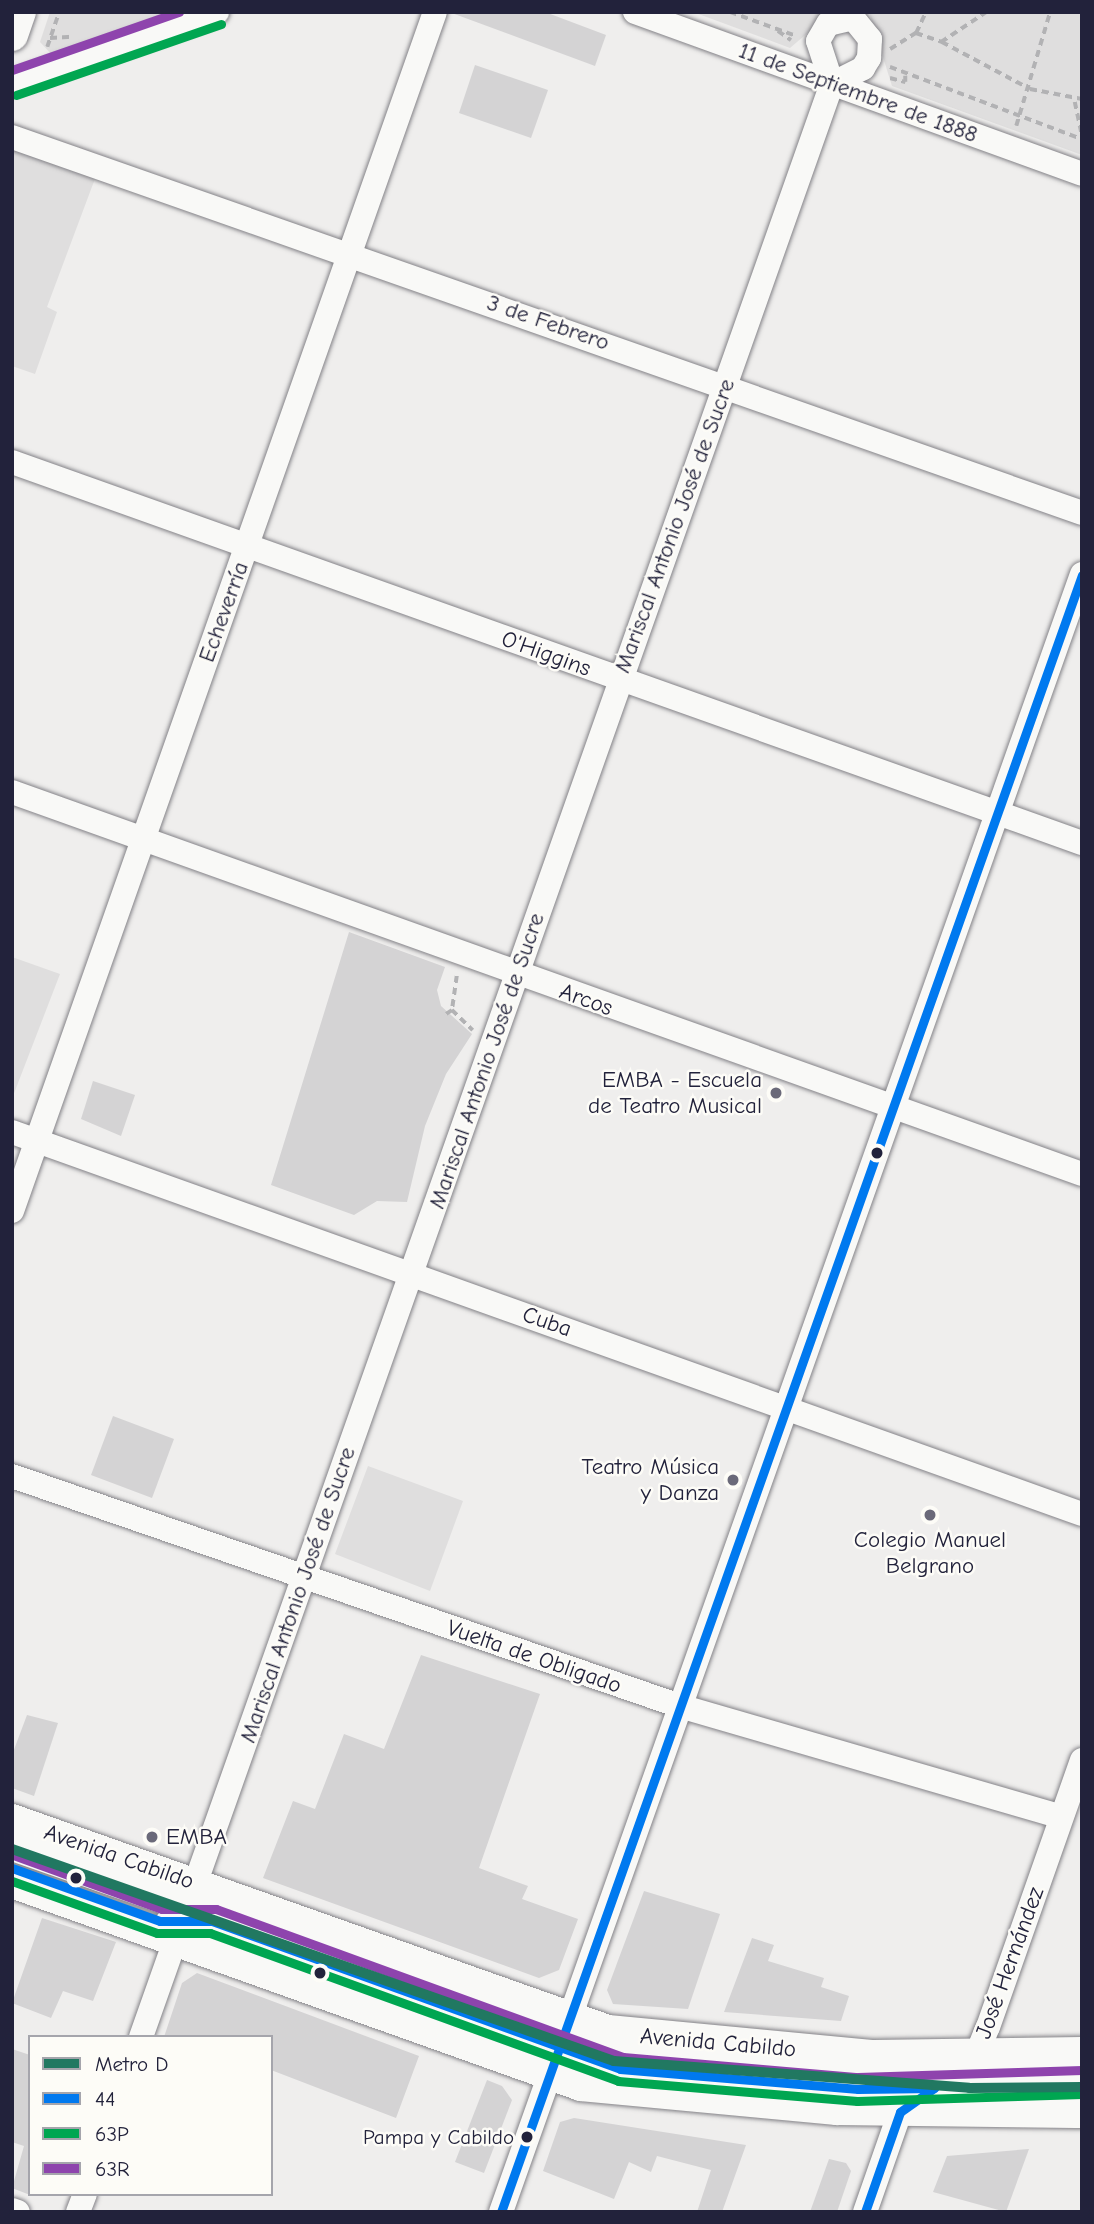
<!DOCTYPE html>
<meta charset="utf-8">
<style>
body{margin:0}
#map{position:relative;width:1094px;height:2224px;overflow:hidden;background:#efeeed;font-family:"Comic Neue",sans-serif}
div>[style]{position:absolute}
.built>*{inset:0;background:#dfdede}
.building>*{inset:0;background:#d4d3d4}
.path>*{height:3.5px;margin-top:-1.75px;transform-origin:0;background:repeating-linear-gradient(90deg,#b2b2b4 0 7px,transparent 0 12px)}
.roads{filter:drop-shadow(0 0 2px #838287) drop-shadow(0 0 2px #838287)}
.minor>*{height:24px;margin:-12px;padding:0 12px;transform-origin:12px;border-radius:12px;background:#f9f9f7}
.major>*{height:32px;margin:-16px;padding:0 16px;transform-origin:16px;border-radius:16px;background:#f9f9f7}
.bus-1>*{height:9px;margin:-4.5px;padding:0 4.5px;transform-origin:4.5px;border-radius:4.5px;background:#0079ef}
.bus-2>*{height:9px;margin:-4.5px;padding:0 4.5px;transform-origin:4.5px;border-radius:4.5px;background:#00a651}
.bus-3>*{height:9px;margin:-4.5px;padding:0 4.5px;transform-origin:4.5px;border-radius:4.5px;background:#8e44ad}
.metro-1>*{height:10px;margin:-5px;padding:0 5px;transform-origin:5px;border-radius:5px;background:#217861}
.dots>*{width:19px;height:19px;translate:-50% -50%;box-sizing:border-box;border:4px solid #fdfcf7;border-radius:50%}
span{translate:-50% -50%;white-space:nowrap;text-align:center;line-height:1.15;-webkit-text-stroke:5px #fdfcf7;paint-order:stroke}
.bus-label{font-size:21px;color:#22223b}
.right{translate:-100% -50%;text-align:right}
.street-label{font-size:23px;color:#22223b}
.poi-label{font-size:23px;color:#22223b}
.left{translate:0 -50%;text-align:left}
.frame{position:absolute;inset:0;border:14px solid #22223b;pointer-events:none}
.legend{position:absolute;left:28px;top:2035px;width:245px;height:161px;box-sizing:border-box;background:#fdfcf7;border:2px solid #a5a5ac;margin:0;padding:9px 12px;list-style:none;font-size:21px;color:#22223b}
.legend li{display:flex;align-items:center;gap:14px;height:35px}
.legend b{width:35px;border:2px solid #a5a5ac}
</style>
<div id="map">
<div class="built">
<div style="clip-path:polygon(50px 12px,182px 12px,54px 57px,40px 42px)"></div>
<div style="clip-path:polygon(693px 12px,832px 12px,790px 48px)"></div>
<div style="clip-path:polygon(869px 12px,1082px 12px,1082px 155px,892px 86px)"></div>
<div style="clip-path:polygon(12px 149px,96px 176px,47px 307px,57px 312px,35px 374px,12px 366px)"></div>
<div style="clip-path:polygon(12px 957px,60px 974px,13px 1096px,12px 1096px)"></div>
<div style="clip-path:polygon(368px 1466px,463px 1501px,430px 1591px,335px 1554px)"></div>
</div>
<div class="building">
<div style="clip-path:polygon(449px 12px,545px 12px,606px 35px,595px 66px)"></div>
<div style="clip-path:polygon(475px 65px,548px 90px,531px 138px,459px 113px)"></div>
<div style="clip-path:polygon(349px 932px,445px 967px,437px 990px,441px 1006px,472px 1034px,446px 1074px,425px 1126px,407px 1202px,377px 1201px,354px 1215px,271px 1185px)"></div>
<div style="clip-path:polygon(93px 1081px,135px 1095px,121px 1136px,81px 1119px)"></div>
<div style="clip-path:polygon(113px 1416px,174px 1439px,152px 1498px,91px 1475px)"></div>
<div style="clip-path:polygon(421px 1655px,540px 1694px,479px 1868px,528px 1886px,522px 1899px,578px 1919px,559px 1970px,539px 1978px,263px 1878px,293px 1801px,315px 1809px,344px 1734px,384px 1749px)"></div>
<div style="clip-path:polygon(27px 1715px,58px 1723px,34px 1796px,12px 1788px,12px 1755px)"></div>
<div style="clip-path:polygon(644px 1891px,720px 1914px,688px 2009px,613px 2004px,607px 1990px)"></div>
<div style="clip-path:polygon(42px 1918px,116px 1942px,93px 2001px,63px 1991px,51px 2018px,12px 2003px)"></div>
<div style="clip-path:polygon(752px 1938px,774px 1945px,768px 1961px,824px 1978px,821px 1987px,849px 1996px,841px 2021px,724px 2012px)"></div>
<div style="clip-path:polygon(197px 1973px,419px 2056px,396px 2118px,271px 2070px,271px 2037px,164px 2037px,182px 1983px)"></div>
<div style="clip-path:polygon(12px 2049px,30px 2055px,30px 2195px,12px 2188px,24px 2146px,12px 2142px)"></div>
<div style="clip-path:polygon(487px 2080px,502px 2086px,512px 2100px,484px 2173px,455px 2162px)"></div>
<div style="clip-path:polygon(574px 2118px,746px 2145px,722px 2212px,697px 2212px,711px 2170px,657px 2156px,651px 2172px,629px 2162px,614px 2199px,543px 2171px,560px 2122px)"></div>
<div style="clip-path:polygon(1029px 2149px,1006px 2212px,933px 2192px,947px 2156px)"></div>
<div style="clip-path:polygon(829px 2159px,846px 2163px,851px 2171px,837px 2212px,810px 2212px)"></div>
</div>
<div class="path">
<div style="left:730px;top:12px;width:68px;rotate:19.8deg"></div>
<div style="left:987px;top:12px;width:54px;rotate:146.3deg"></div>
<div style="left:942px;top:42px;width:100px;rotate:28.1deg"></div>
<div style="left:1030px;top:89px;width:53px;rotate:10.9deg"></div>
<div style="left:778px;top:31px;width:16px;rotate:35deg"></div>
<div style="left:916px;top:33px;width:28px;rotate:19deg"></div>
<div style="left:50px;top:38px;width:22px;rotate:-3deg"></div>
<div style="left:47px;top:47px;width:37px;rotate:-71deg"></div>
<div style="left:890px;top:49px;width:31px;rotate:-32deg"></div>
<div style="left:916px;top:33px;width:23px;rotate:-65deg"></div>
<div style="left:890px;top:67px;width:205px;rotate:20.6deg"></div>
<div style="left:890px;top:78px;width:16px;rotate:15deg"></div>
<div style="left:905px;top:82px;width:6px;rotate:-90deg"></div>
<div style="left:1075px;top:102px;width:35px;rotate:78deg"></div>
<div style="left:1016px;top:126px;width:119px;rotate:-73.4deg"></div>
<div style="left:457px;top:976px;width:34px;rotate:98deg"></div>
<div style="left:452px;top:1010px;width:29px;rotate:44deg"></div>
<div style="left:446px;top:1014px;width:7px;rotate:-34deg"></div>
</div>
<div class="roads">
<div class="minor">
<div style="left:635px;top:12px;width:475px;rotate:19.9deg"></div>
<div style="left:12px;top:83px;width:217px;rotate:-19.1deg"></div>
<div style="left:832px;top:84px;width:35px;rotate:-27deg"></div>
<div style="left:863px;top:68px;width:12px;rotate:-59deg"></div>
<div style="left:869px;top:58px;width:19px;rotate:-87deg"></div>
<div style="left:870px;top:39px;width:27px;rotate:-129deg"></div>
<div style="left:12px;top:137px;width:1134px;rotate:19.36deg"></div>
<div style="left:12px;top:462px;width:1136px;rotate:19.6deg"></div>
<div style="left:12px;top:792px;width:1136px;rotate:19.65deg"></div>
<div style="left:12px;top:1132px;width:1136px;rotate:19.65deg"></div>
<div style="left:12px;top:1211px;width:1271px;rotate:-70.57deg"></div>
<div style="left:12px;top:1476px;width:706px;rotate:19deg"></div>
<div style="left:680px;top:1706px;width:397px;rotate:16.2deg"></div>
<div style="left:12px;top:1849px;width:164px;rotate:19.2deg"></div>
<div style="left:167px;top:1903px;width:36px;rotate:6deg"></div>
<div style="left:168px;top:1921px;width:44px"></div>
<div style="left:212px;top:1921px;width:434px;rotate:19.9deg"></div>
<div style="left:620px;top:2069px;width:239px;rotate:4.8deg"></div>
<div style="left:858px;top:2089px;width:224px;rotate:-1.8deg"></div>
<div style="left:141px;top:2037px;width:2072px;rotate:-70.52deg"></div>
<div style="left:832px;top:84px;width:45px;rotate:-108deg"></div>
<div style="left:818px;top:41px;width:20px;rotate:-60deg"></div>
<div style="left:828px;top:24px;width:26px;rotate:-13deg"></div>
<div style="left:588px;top:2039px;width:67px;rotate:12deg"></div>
<div style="left:654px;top:2053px;width:292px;rotate:3.7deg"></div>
<div style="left:965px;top:2064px;width:14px;rotate:-36deg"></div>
<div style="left:976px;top:2056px;width:31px;rotate:-68deg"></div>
<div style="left:988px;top:2027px;width:283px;rotate:-70.6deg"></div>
<div style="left:12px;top:2210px;width:6px;rotate:18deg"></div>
<div style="left:78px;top:2212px;width:19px;rotate:-69deg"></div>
<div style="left:501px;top:2212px;width:1738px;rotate:-70.47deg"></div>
<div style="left:865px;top:2212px;width:106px;rotate:-70.7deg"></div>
<div style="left:900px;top:2112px;width:19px;rotate:-35deg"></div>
</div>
<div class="major">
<div style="left:12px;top:35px;width:24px;rotate:-71deg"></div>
<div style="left:12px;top:1820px;width:632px;rotate:19.5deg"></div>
<div style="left:608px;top:2031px;width:267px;rotate:5.4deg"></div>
<div style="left:874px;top:2056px;width:208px;rotate:-0.8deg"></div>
<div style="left:12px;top:1882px;width:604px;rotate:19.63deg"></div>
<div style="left:581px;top:2085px;width:257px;rotate:5.4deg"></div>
<div style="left:837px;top:2109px;width:245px;rotate:0.7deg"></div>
</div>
</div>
<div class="bus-1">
<div style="left:12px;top:1868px;width:157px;rotate:19.7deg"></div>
<div style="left:160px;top:1921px;width:52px"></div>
<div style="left:212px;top:1921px;width:434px;rotate:19.9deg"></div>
<div style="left:620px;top:2069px;width:239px;rotate:4.8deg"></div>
<div style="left:858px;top:2089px;width:76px;rotate:-0.8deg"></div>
<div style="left:501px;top:2212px;width:1737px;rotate:-70.46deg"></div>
<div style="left:865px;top:2212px;width:106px;rotate:-70.7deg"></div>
<div style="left:900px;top:2112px;width:42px;rotate:-35.2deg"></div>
</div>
<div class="bus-2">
<div style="left:16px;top:95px;width:217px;rotate:-19.1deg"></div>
<div style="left:12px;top:1881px;width:154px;rotate:19.7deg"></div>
<div style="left:157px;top:1933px;width:53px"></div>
<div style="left:210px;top:1933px;width:434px;rotate:19.9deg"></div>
<div style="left:618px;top:2081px;width:240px;rotate:4.8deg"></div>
<div style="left:857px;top:2101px;width:225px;rotate:-1.8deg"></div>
</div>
<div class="bus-3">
<div style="left:12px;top:70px;width:177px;rotate:-19.2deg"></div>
<div style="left:16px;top:1856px;width:155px;rotate:20deg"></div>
<div style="left:162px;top:1909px;width:54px"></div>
<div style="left:216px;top:1909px;width:433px;rotate:20deg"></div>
<div style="left:623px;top:2057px;width:236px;rotate:4.9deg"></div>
<div style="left:858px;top:2077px;width:224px;rotate:-1.8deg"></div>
</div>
<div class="metro-1">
<div style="left:12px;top:1849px;width:638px;rotate:19.4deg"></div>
<div style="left:614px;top:2061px;width:356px;rotate:4.3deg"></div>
<div style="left:969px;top:2088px;width:113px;rotate:-0.5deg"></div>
</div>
<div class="dots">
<div style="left:776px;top:1093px;background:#6a6979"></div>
<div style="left:877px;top:1153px;background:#22223b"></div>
<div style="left:733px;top:1480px;background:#6a6979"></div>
<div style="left:930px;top:1515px;background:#6a6979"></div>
<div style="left:152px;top:1837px;background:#6a6979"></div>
<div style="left:76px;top:1878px;background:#22223b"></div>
<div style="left:320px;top:1973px;background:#22223b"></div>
<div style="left:527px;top:2137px;background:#22223b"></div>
</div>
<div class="bus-label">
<span class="right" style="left:514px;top:2137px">Pampa y Cabildo</span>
</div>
<div class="street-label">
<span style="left:858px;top:93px;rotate:20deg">11 de Septiembre de 1888</span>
<span style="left:548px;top:323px;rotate:19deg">3 de Febrero</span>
<span style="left:675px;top:526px;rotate:-70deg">Mariscal Antonio José de Sucre</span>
<span style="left:224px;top:612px;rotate:-70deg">Echeverría</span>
<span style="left:546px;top:654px;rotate:20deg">O'Higgins</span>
<span style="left:586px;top:1000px;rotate:20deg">Arcos</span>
<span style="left:487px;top:1061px;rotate:-71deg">Mariscal Antonio José de Sucre</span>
<span style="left:547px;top:1322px;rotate:19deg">Cuba</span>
<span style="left:298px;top:1595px;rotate:-71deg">Mariscal Antonio José de Sucre</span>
<span style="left:534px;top:1657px;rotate:19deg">Vuelta de Obligado</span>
<span style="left:119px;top:1857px;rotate:19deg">Avenida Cabildo</span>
<span style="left:1010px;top:1963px;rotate:-70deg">José Hernández</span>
<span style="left:718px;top:2043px;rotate:5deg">Avenida Cabildo</span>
</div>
<div class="poi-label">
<span class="right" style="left:762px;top:1093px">EMBA - Escuela<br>de Teatro Musical</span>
<span class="right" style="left:719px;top:1480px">Teatro Música<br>y Danza</span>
<span style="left:930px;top:1553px">Colegio Manuel<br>Belgrano</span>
<span class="left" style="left:166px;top:1837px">EMBA</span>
</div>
<div class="frame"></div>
<ul class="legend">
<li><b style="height:9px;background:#217861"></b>Metro D</li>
<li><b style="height:9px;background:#0079ef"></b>44</li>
<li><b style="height:9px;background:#00a651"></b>63P</li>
<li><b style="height:9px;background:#8e44ad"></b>63R</li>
</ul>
</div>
